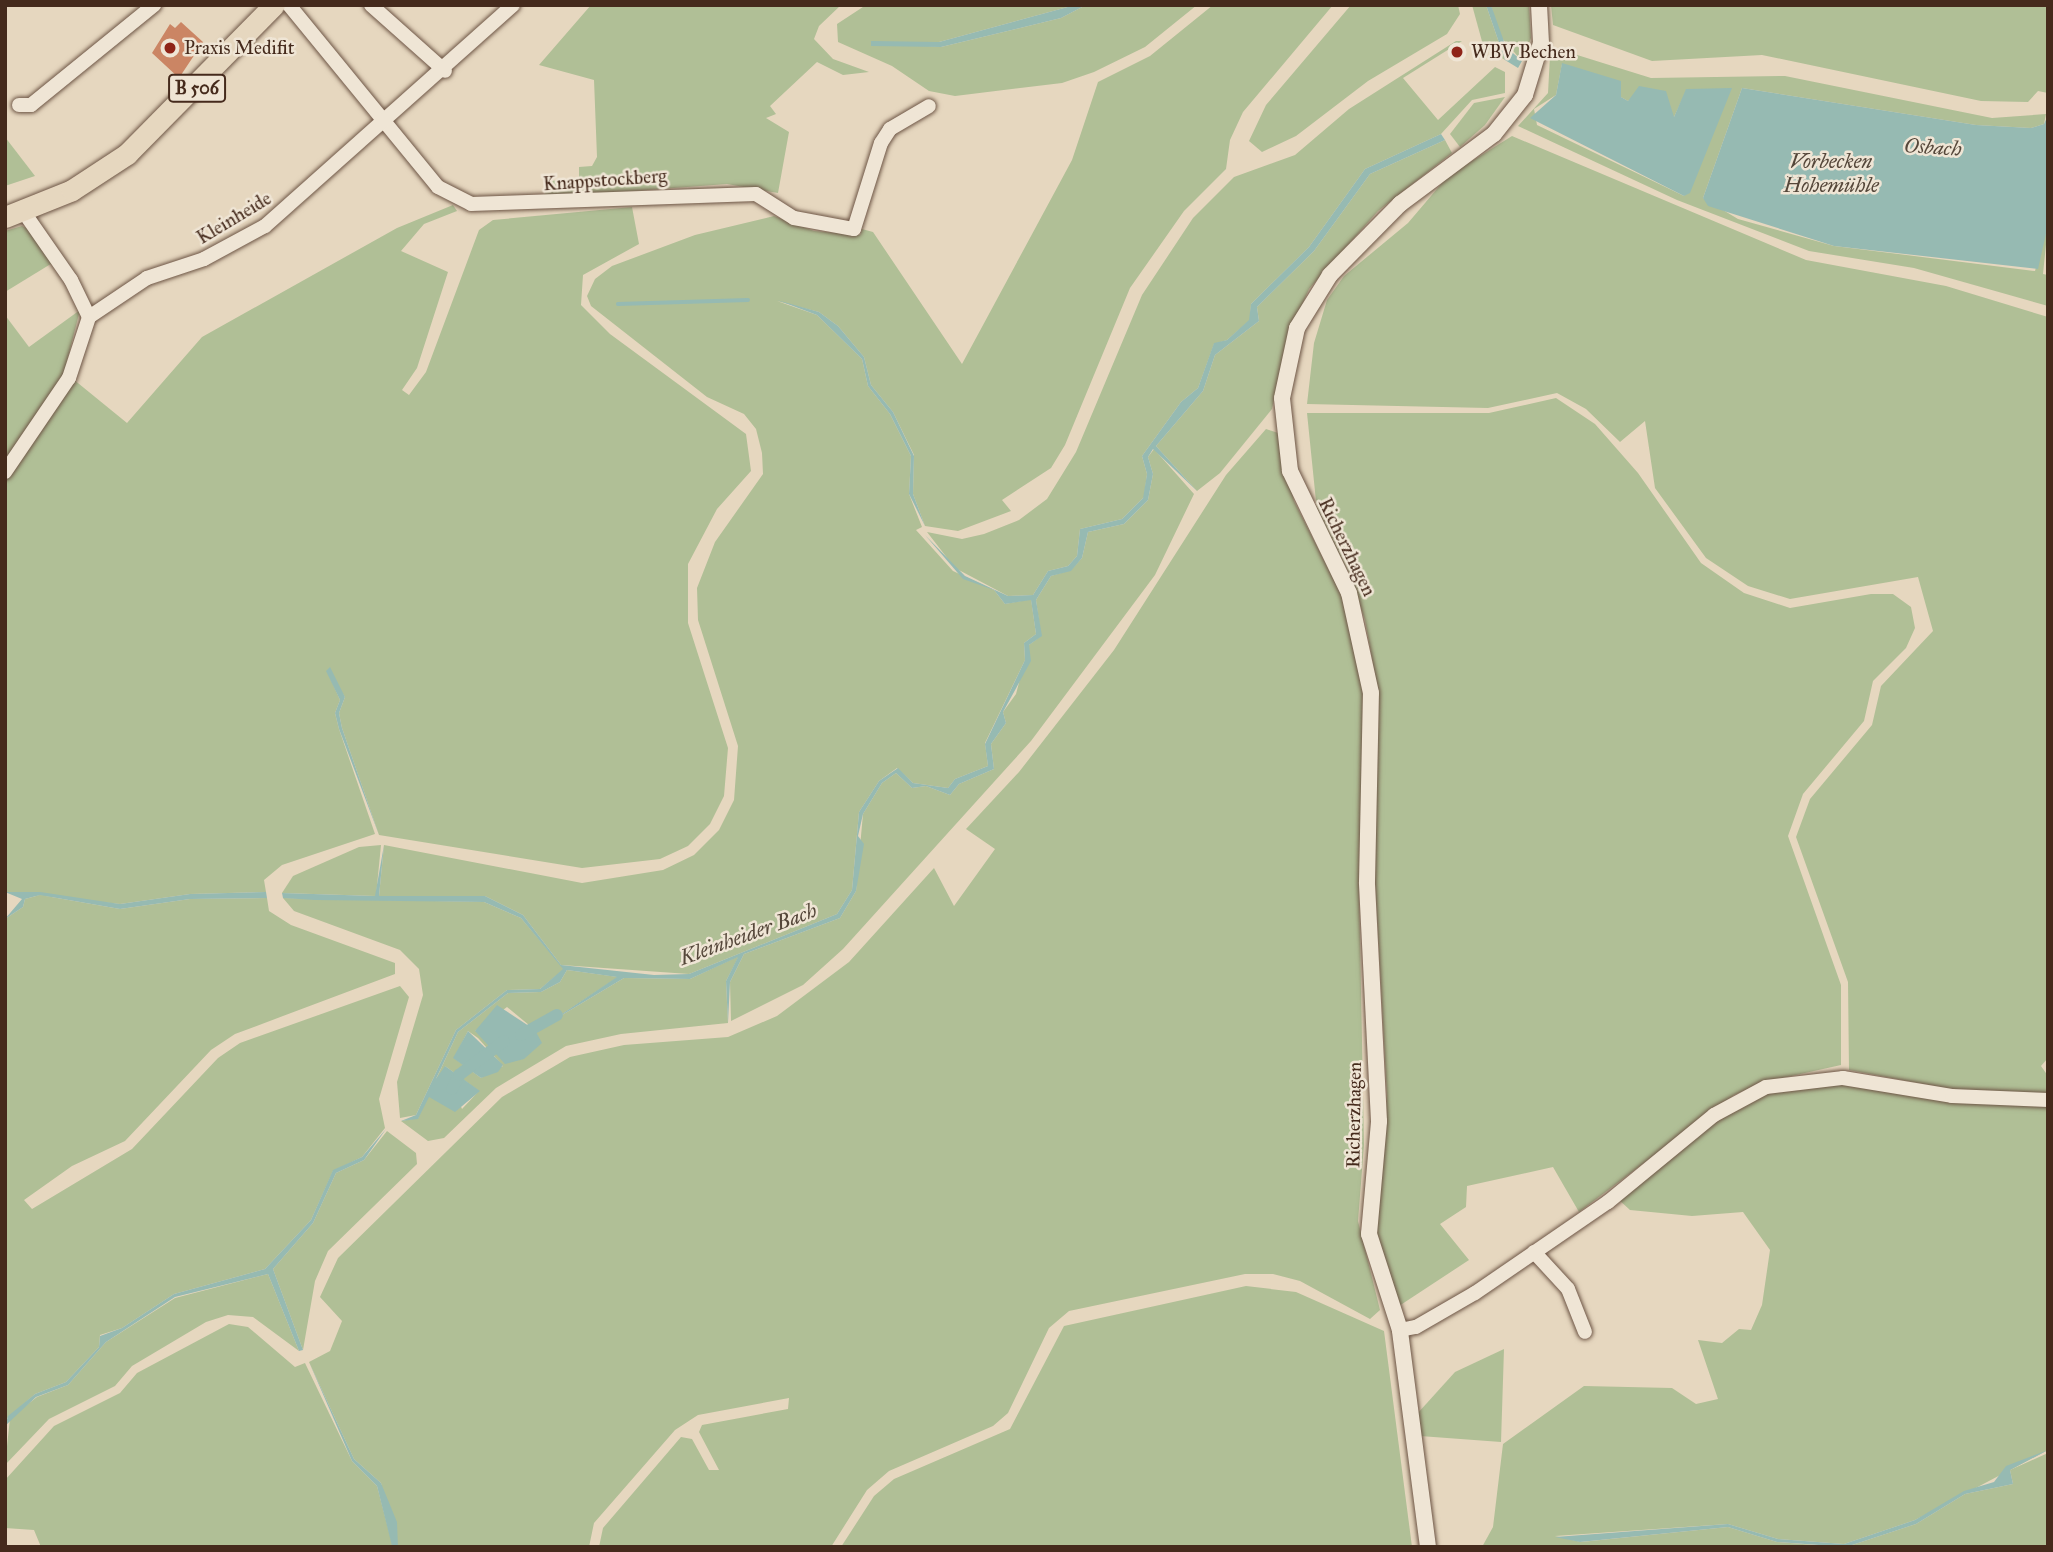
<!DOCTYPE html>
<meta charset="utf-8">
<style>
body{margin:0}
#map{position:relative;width:2053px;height:1552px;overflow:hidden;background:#e6d7bf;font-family:"IM FELL Great Primer",serif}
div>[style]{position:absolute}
.green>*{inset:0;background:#b0bf96}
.water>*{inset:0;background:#96bab2}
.stream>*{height:3.5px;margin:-1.75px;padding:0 1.75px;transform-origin:1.75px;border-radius:1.75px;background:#96bab2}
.canal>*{height:12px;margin:-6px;padding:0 6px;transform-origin:6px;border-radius:6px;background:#96bab2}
.building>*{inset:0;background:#cb8564}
.roads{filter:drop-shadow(0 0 2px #6d5545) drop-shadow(0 0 2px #6d5545)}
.minor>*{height:14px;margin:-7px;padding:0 7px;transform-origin:7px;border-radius:7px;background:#efe5d5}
.tertiary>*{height:16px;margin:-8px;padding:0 8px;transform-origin:8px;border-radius:8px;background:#efe5d5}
.primary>*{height:21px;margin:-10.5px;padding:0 10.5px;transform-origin:10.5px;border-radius:10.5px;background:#e6d7bf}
.dots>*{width:19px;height:19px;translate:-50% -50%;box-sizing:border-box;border:4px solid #efe5d5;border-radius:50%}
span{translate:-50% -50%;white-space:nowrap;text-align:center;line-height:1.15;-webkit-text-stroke:5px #efe5d5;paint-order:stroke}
.shield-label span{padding:2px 5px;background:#efe5d5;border:2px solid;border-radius:5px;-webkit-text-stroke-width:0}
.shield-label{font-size:18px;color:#452a1c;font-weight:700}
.poi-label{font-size:19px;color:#452a1c}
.left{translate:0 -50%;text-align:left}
.street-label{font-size:19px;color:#452a1c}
.water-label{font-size:21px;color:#55473a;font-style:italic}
.frame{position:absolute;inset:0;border:7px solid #452a1c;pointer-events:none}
</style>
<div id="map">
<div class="green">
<div style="clip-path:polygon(591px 5px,841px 5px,819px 26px,814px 39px,833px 59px,869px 72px,843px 75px,817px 62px,770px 106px,776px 114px,766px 118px,789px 132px,778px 193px,727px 184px,542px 198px,551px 181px,579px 178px,579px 167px,592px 166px,597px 157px,594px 80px,539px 65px)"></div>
<div style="clip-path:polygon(866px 5px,1075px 5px,939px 42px,871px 42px,941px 47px,1061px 18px,1086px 5px,1197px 5px,1145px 47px,1094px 72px,1062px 83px,955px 96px,929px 91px,892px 66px,838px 42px,837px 24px)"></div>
<div style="clip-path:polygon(1213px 5px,1333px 5px,1243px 112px,1230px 140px,1226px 169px,1184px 211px,1130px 288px,1065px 445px,1051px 468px,1002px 500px,1011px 511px,958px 531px,925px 526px,913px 494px,914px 455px,893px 412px,871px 385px,864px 357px,838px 326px,819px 312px,777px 301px,817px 315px,862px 359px,868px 386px,890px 414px,911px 456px,909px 494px,922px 527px,916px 530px,953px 571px,994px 590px,1005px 604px,1031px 599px,1036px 634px,1024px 643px,1025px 660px,985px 743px,988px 766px,955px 779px,948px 788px,913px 783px,897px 768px,879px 781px,859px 812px,852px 890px,837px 914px,689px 974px,561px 965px,523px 915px,485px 896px,379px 896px,384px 845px,582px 883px,663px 870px,694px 855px,719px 830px,734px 800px,738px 746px,698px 620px,697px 588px,715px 542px,763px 474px,762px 453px,756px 429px,744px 414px,707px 397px,591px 306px,587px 296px,595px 279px,612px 266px,695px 235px,774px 216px,814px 231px,860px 235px,862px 229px,873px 232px,962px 364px,1072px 160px,1098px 82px,1150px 56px)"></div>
<div style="clip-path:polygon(1351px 5px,1458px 5px,1460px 14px,1447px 34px,1368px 81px,1296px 136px,1262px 152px,1249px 141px,1266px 105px)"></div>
<div style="clip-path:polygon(1472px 5px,1486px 5px,1505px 60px,1483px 45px)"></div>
<div style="clip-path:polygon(1491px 5px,1529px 5px,1531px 38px,1522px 61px,1499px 35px)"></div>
<div style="clip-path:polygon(1551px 5px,2048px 5px,2048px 93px,2038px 91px,2028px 102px,1981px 101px,1762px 55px,1652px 61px,1553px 25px)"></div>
<div style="clip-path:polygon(1456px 41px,1462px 41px,1403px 78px,1438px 120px,1495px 67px,1505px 72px,1505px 93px,1472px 100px,1441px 134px,1365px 169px,1309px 247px,1251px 304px,1250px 320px,1227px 340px,1214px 344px,1198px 388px,1181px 402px,1142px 456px,1147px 474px,1144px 497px,1122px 519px,1080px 529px,1077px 556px,1068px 566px,1048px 571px,1033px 595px,1008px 596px,955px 568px,927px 532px,962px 539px,984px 534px,1019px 520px,1047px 499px,1076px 452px,1142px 295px,1193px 218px,1234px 177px,1295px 155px,1349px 109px)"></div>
<div style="clip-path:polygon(evenodd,1574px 54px,1651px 78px,1785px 76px,1992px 118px,2046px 114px,2044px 124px,2031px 128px,1976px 125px,1742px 88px,1703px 198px,1738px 219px,1834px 246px,2035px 271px,2048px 225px,2043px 274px,2048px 275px,2048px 306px,1914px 268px,1809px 251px,1677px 200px,1518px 126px,1548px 93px,1550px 56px,1574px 54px,1562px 64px,1628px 101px,1635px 95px,1674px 117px,1687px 89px,1731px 89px,1684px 196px,1537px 125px,1534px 109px,1556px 95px,1562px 64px)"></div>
<div style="clip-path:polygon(1505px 97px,1485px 125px,1460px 147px,1450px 134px,1474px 103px)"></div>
<div style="clip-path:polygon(1512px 136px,1806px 260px,1946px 286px,2048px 317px,2048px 1058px,2041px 1066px,2048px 1076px,2048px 1095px,1982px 1095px,1849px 1070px,1848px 982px,1796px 837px,1810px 799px,1872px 725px,1881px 686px,1933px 631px,1918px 577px,1790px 599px,1748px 586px,1706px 558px,1655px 488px,1645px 421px,1620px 442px,1586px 409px,1557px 393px,1488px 408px,1307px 404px,1314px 343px,1327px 300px,1344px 276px,1408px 223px,1448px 176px)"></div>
<div style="clip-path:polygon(5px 137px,35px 176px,5px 186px)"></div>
<div style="clip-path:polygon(1445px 140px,1452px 153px,1378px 211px,1309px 289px,1287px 340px,1272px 409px,1220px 473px,1197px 491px,1156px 446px,1203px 391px,1215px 355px,1259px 321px,1257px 307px,1314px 251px,1370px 174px)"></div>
<div style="clip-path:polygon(453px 205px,457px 211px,424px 224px,401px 251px,448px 272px,417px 368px,402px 390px,409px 395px,426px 372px,479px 230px,493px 220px,632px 207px,639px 244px,583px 275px,581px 305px,610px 334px,746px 434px,751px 471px,717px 509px,688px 564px,688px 623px,728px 748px,724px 796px,710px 824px,688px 846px,660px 859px,582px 868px,379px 835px,342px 728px,339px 713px,345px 697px,327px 671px,340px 700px,335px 713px,339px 729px,375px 834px,282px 865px,264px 880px,266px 892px,190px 894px,120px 904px,5px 892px,5px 481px,73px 379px,127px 423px,202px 337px,397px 228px)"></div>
<div style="clip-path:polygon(22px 226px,34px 232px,54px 262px,5px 292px,5px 231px)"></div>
<div style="clip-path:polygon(80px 310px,62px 381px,5px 463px,5px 315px,29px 347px)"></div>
<div style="clip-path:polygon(1556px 398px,1595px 424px,1638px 473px,1701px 563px,1744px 593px,1790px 608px,1871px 594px,1893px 594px,1911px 607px,1915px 628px,1906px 648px,1873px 681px,1864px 721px,1803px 794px,1788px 836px,1841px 985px,1841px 1065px,1764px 1082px,1734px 1095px,1579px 1212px,1553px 1167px,1467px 1186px,1466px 1207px,1440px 1224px,1469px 1260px,1399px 1306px,1376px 1231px,1387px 1095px,1374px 862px,1379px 697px,1365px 620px,1349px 573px,1317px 511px,1307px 413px,1489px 413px)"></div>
<div style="clip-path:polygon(1266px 429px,1278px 433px,1294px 501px,1343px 598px,1364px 694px,1359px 885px,1364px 1145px,1358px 1221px,1380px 1310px,1370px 1319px,1300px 1281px,1273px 1274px,1245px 1274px,1069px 1311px,1049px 1328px,1008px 1413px,993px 1426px,889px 1471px,867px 1490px,831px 1547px,599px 1547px,603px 1528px,681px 1437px,692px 1439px,709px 1470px,719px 1470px,699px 1432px,702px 1425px,788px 1409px,789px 1398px,698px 1415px,675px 1430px,594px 1523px,589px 1547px,398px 1547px,381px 1483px,354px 1459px,309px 1362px,330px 1351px,342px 1321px,320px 1297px,338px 1258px,502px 1097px,570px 1057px,624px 1045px,728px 1037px,777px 1016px,849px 962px,934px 868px,954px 906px,995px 849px,966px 829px,1019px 772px,1114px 650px,1226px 475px)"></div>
<div style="clip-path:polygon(1154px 449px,1194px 494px,1155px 575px,1031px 741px,843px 949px,803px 985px,731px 1021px,730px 982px,744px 954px,840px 918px,856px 891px,863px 814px,882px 783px,896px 773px,912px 788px,926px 786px,950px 795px,959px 784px,994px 769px,991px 744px,1006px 723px,1003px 712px,1016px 694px,1029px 645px,1041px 636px,1036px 600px,1051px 576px,1071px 570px,1082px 558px,1088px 532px,1124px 524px,1148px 500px,1153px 474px,1148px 457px)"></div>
<div style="clip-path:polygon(381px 845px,376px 896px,282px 893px,293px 876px,359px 847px)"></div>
<div style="clip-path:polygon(40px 895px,120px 909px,190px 899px,267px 898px,269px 911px,291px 925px,395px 963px,395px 974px,235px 1034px,211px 1050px,125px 1141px,72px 1166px,24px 1200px,32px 1209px,132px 1149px,218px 1058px,240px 1043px,400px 986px,409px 997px,379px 1099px,385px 1128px,362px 1157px,333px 1171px,311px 1220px,265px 1269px,174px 1294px,122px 1328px,100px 1335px,99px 1347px,66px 1382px,35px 1394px,5px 1420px,5px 919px,23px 907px,25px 899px)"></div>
<div style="clip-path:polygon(283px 898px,484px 902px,521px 918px,564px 969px,540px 989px,507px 990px,456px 1030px,416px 1115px,400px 1118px,397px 1082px,423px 995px,419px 969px,400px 950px,294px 911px)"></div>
<div style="clip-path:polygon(evenodd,739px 956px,726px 981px,728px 1023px,621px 1034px,566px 1046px,496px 1088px,444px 1138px,428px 1141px,401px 1121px,418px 1118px,458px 1032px,508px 993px,541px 992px,560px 982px,567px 970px,618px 977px,547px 1024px,624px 978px,690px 979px,739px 956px,507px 1007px,535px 1030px,475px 1031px,507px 1007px,739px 956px,468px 1031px,478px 1038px,503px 1066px,481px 1078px,454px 1058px,468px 1031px,739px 956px,445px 1066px,479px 1091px,462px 1109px,445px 1066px)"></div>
<div style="clip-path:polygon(1833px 1082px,2048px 1105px,2048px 1450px,1915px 1520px,1844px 1544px,1778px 1539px,1728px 1524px,1555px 1536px,1581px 1542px,1728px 1527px,1777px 1542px,1839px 1547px,1482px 1547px,1493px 1527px,1503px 1444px,1584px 1386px,1672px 1388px,1696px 1404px,1718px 1399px,1698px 1340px,1722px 1343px,1739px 1329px,1751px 1330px,1762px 1305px,1770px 1250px,1743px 1212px,1692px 1216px,1630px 1210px,1618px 1199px,1705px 1128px,1762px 1093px)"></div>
<div style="clip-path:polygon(387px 1131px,416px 1153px,417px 1164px,328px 1251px,315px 1281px,303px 1350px,273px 1269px,313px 1223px,336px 1173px,364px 1160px)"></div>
<div style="clip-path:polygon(268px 1274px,299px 1351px,253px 1317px,228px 1315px,206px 1322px,132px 1366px,115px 1386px,49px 1419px,5px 1465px,10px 1418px,37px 1397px,68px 1385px,106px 1342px,175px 1298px)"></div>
<div style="clip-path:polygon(1246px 1286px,1296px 1292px,1384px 1331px,1412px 1547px,841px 1547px,874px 1496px,894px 1479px,1010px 1429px,1064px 1326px)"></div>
<div style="clip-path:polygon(229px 1324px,248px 1327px,295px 1367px,305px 1363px,352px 1461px,377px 1486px,393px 1547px,41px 1547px,34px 1530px,5px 1528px,5px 1480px,54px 1426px,120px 1393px,137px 1373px)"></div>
<div style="clip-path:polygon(1504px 1349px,1501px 1442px,1420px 1436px,1417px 1414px,1455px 1372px)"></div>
<div style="clip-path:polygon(2048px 1453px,2048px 1547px,1846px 1547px,1916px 1524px,1965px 1494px,2013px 1484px,2010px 1470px)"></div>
</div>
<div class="water">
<div style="clip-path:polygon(1075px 5px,1086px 5px,1061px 18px,941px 47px,871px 46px,871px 41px,939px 42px)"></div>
<div style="clip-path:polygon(1486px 5px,1491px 5px,1506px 47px,1522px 61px,1518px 68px,1505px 60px)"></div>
<div style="clip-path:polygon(1562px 63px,1621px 81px,1621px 97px,1628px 101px,1639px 86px,1666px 91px,1674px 117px,1686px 89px,1732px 88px,1690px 193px,1684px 196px,1530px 118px,1556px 95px)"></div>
<div style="clip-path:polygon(1742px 88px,1976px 125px,2031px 128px,2044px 124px,2048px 115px,2048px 225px,2038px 269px,1834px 246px,1708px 206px,1703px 198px)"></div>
<div style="clip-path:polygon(1441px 134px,1445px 140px,1370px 174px,1314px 251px,1257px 307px,1259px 321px,1215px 355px,1203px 391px,1156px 446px,1197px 491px,1153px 449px,1148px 457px,1153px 474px,1148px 500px,1124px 524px,1088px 532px,1082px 558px,1071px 571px,1051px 576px,1036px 600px,1042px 636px,1029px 645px,1031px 661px,1003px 712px,1006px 723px,991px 744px,994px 769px,959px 784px,950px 795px,926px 786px,912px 788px,896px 773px,882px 783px,863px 814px,858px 836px,864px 844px,856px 891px,840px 918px,744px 954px,730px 982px,728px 1023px,726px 981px,738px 957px,690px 979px,624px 978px,547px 1024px,617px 977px,567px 970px,560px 982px,541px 992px,508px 993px,458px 1032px,436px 1079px,445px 1066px,480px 1091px,455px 1112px,429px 1097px,418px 1119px,401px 1121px,416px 1115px,456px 1030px,507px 990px,540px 989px,563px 969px,521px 918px,484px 902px,315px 900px,283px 898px,282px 893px,375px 896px,384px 845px,379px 896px,485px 896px,523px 915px,561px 965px,654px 975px,689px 974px,837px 914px,852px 890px,859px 812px,879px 781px,898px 768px,913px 783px,948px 788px,955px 779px,988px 766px,985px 744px,1025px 660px,1024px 643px,1036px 634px,1031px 600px,1005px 604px,994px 590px,963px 579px,925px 535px,965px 576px,1008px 596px,1033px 595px,1048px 571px,1068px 566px,1077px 556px,1080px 529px,1122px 519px,1143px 498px,1147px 474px,1142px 456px,1181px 402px,1198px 388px,1214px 343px,1227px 340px,1249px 320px,1251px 304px,1309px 247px,1365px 169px)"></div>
<div style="clip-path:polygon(777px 300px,819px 312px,838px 326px,864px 357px,871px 385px,893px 412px,914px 456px,913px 494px,925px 526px,909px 494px,911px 456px,890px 414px,868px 386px,862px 359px,817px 315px)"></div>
<div style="clip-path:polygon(330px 667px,345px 697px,339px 713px,342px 728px,379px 835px,339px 729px,335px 713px,340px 700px,326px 671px)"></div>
<div style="clip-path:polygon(5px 892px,40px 892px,120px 904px,190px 894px,266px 892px,267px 898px,190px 899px,120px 909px,40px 895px,25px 899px,23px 907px,5px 919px,22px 899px)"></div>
<div style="clip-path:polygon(497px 1005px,535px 1030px,542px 1043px,524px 1059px,505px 1064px,475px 1031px)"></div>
<div style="clip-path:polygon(468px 1031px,503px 1065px,498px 1072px,481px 1078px,453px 1058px)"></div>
<div style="clip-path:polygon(386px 1129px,364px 1160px,336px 1173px,313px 1223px,273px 1269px,303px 1350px,299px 1351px,268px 1274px,175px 1297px,106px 1342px,68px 1385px,36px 1397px,5px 1426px,8px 1416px,35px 1394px,66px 1382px,99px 1347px,100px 1336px,122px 1328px,174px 1294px,265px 1269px,311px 1220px,333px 1170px,362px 1157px)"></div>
<div style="clip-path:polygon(309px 1362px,354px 1459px,381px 1483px,397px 1522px,398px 1547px,392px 1546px,377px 1486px,352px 1461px)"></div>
<div style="clip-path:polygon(2048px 1450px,2010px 1470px,2013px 1484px,1965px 1494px,1916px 1524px,1846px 1547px,1777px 1542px,1728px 1527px,1580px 1542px,1555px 1537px,1728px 1524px,1778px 1539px,1844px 1544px,1915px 1520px,1964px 1491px,1994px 1482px,2006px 1466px)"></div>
</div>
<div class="stream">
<div style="left:618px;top:304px;width:130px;rotate:-1.8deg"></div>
</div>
<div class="canal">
<div style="left:521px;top:1035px;width:41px;rotate:-29.1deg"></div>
<div style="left:452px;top:1089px;width:16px;rotate:-63deg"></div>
<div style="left:459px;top:1075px;width:56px;rotate:-37.1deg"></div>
</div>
<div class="building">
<div style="clip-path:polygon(181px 22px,203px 42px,179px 78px,152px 53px,170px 24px,175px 28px)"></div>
</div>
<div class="roads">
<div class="minor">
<div style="left:289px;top:5px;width:235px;rotate:50.7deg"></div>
<div style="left:438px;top:187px;width:37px;rotate:27deg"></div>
<div style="left:471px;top:204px;width:285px;rotate:-2deg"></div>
<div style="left:756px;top:194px;width:45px;rotate:32.3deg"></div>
<div style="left:794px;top:218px;width:61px;rotate:10.4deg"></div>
<div style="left:854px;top:229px;width:90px;rotate:-72.6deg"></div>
<div style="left:881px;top:143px;width:17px;rotate:-57deg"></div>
<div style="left:890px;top:129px;width:45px;rotate:-30.5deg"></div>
<div style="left:371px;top:5px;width:99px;rotate:41.7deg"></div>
<div style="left:19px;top:105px;width:12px"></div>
<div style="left:31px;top:105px;width:159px;rotate:-39.1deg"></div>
<div style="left:89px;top:317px;width:70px;rotate:-33.9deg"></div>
<div style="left:147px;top:278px;width:60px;rotate:-18.4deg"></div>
<div style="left:204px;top:259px;width:69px;rotate:-28.4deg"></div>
<div style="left:265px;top:226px;width:332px;rotate:-41.7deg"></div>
<div style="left:5px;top:472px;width:114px;rotate:-55.8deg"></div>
<div style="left:69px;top:378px;width:64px;rotate:-71.8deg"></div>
<div style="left:89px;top:317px;width:41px;rotate:-115.9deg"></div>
<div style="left:71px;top:280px;width:84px;rotate:-124.8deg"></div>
<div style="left:1534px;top:1252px;width:50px;rotate:47.4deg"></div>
<div style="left:1568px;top:1289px;width:46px;rotate:68.4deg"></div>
<div style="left:1400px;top:1330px;width:16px;rotate:-11deg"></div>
<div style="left:1416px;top:1327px;width:68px;rotate:-30deg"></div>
<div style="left:1475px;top:1293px;width:161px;rotate:-34.4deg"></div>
<div style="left:1608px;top:1202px;width:137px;rotate:-39.4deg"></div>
<div style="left:1714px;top:1115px;width:59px;rotate:-28.3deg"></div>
<div style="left:1766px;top:1087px;width:78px;rotate:-6.7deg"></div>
<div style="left:1843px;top:1078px;width:110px;rotate:9.4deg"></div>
<div style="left:1952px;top:1096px;width:96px;rotate:2.4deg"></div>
</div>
<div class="tertiary">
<div style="left:1428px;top:1547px;width:219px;rotate:-97.4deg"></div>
<div style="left:1400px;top:1330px;width:101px;rotate:-107.9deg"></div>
<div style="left:1369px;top:1234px;width:113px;rotate:-84.9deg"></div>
<div style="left:1379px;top:1121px;width:239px;rotate:-92.9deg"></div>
<div style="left:1367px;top:882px;width:189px;rotate:-88.8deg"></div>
<div style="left:1371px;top:693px;width:102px;rotate:-102.4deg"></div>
<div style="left:1349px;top:593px;width:136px;rotate:-115.8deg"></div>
<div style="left:1290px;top:471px;width:73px;rotate:-96.3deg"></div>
<div style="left:1282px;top:398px;width:72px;rotate:-77.9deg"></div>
<div style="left:1297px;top:328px;width:62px;rotate:-58.1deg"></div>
<div style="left:1330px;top:275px;width:100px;rotate:-45.4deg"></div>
<div style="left:1400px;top:204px;width:117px;rotate:-36.7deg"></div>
<div style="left:1494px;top:134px;width:50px;rotate:-51.5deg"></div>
<div style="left:1525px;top:95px;width:54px;rotate:-72.9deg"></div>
<div style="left:1541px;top:43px;width:38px;rotate:-93deg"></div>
</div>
<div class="primary">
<div style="left:5px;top:217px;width:72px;rotate:-21.9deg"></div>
<div style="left:72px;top:190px;width:66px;rotate:-33.2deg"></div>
<div style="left:127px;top:154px;width:209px;rotate:-45.4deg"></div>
</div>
</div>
<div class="dots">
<div style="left:170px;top:48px;background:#8f2418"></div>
<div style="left:1457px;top:52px;background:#8f2418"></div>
</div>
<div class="shield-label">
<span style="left:197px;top:88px">B 506</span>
</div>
<div class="poi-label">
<span class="left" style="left:184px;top:48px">Praxis Medifit</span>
<span class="left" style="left:1471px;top:52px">WBV Bechen</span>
</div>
<div class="street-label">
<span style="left:605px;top:180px;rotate:-4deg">Knappstockberg</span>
<span style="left:234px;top:218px;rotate:-31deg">Kleinheide</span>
<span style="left:1347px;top:547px;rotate:64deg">Richerzhagen</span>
<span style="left:1354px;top:1115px;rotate:-89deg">Richerzhagen</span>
</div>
<div class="water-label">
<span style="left:1933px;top:147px;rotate:4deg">Osbach</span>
<span style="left:1831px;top:173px">Vorbecken<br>Hohemühle</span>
<span style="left:748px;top:934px;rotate:-20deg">Kleinheider Bach</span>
</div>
<div class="frame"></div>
</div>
